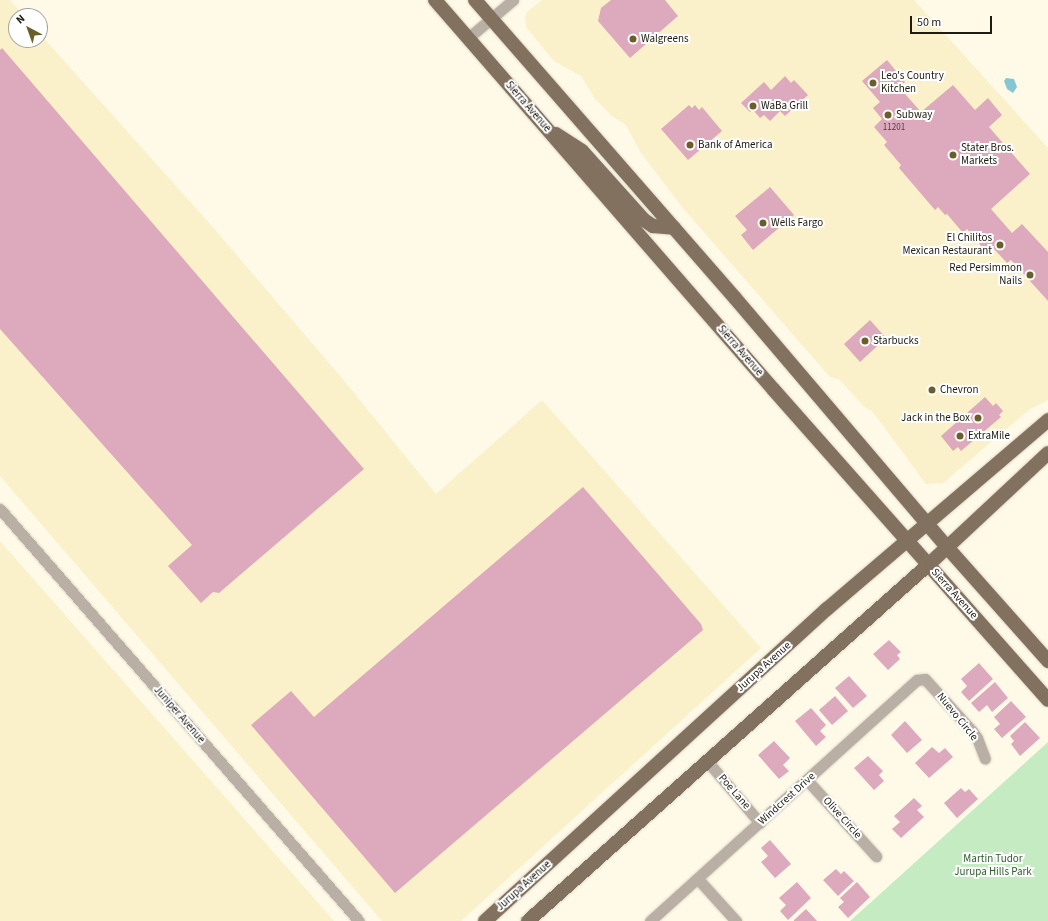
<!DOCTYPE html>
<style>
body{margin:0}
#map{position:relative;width:1048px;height:921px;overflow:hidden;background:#fffae8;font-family:"Source Sans 3",sans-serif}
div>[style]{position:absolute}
.built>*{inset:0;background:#faf0ca}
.green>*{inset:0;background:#c5ebc3}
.water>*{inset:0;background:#86c6d0}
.building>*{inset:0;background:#dda9bd}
.roads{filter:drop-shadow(0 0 1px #dbd6c5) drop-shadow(0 0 1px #dbd6c5)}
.minor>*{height:11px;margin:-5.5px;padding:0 5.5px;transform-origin:5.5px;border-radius:5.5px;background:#b9afa5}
.major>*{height:14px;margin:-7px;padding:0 7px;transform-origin:7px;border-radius:7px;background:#837160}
.dots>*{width:11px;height:11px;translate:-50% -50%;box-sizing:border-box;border:2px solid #fff;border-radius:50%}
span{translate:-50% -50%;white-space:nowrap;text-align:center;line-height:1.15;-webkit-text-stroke:4px #fff;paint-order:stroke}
.number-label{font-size:9px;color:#4e3e3b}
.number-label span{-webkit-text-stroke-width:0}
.poi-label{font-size:11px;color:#1e1b10}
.left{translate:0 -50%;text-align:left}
.right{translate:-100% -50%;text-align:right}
.street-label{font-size:11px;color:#1e1b10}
.park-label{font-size:11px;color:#2e602e}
.north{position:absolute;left:8px;top:8px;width:40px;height:40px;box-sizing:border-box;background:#fff;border:1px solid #a5a49f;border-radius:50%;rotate:319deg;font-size:11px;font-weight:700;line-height:16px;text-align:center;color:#1e1b10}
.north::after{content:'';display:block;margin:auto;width:14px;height:18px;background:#6b5e2b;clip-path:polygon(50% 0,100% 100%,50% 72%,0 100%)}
.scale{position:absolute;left:910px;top:16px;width:82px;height:18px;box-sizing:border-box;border:2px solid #1e1b10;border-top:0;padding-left:5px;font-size:12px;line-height:14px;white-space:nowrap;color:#1e1b10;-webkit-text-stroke:3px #fff;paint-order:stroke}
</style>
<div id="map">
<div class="built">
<div style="clip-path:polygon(0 0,10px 0,24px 16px,16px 16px,16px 40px,40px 40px,40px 34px,211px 225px,346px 383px,436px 494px,542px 400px,761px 648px,461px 921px,382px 921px,0 476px)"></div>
<div style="clip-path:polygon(542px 0,914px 0,1048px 148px,1048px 400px,1030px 409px,943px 483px,926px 484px,872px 411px,864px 407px,840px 380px,830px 377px,682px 207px,641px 153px,626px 125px,612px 116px,595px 99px,581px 76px,554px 61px,526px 27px,525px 18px,527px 12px)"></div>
<div style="clip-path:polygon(0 541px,334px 921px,0 921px)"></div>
</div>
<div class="green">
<div style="clip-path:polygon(1048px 742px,1048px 921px,850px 921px,880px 894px)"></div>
</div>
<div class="water">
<div style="clip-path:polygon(1006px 78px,1014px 79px,1017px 87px,1013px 93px,1007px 89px,1004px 81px)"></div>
</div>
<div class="building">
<div style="clip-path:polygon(611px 0,665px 0,678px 16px,630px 58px,598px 21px,601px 8px)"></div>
<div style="clip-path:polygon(2px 48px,364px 469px,219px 593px,213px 592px,201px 603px,168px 566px,192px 545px,0 329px,0 50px)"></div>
<div style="clip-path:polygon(887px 60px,905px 82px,899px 87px,921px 112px,953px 85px,975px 110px,988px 98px,1002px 115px,989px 127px,1030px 174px,991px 209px,1012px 233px,1022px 224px,1048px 252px,1048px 301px,1011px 260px,1007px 263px,994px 249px,988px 254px,967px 229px,963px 233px,947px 214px,945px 215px,938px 207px,935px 210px,899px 168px,901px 165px,884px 145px,887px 142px,874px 127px,882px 119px,873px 108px,880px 102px,862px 81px)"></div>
<div style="clip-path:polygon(785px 76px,791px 83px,794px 80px,808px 95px,785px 116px,780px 111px,770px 121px,764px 115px,760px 118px,753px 110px,750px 112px,741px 103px,764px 82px,771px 90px)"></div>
<div style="clip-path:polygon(689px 105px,692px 108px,695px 105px,699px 110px,702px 107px,722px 131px,688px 160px,661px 129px)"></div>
<div style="clip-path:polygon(770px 187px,794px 215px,753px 250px,741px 235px,747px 230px,735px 216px)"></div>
<div style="clip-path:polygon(870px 320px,886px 338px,860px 362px,844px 344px)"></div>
<div style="clip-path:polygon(985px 397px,993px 406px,996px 403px,1003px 411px,999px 415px,1001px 417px,961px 451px,958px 447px,953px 451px,941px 436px)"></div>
<div style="clip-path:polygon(583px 487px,701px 624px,703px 630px,395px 893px,251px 725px,291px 691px,314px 717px)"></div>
<div style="clip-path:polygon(889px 640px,901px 652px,897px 655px,900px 659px,888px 670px,873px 654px)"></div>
<div style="clip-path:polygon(979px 663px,993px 679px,969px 701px,961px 692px,967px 686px,961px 679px)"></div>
<div style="clip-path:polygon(849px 676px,867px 696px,853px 708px,835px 688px)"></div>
<div style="clip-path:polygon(995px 682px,1008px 698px,992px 712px,987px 705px,979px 712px,971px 703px)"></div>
<div style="clip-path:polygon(835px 696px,848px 711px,832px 725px,819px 710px)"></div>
<div style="clip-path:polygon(1011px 701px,1026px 717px,1002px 738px,994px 729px,1000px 724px,994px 717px)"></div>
<div style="clip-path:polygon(811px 708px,826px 725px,820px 731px,826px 737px,816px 746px,795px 721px)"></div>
<div style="clip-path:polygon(905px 721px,922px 740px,907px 753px,891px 735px)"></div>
<div style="clip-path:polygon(1025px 722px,1040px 738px,1020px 756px,1011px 744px,1014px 741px,1010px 736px)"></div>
<div style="clip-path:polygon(774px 741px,790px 758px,783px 765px,789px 771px,779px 779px,758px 755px)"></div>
<div style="clip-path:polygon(932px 747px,939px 753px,945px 748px,953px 757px,929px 778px,915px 763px)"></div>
<div style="clip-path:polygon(868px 756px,883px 771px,879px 775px,884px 781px,874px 790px,854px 768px)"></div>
<div style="clip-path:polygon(961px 788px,965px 792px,969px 789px,978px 799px,957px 818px,944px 803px)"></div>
<div style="clip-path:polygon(914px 798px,922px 806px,917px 810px,924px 817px,901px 838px,892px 829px,900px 822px,894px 816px)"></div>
<div style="clip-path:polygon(770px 840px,791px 864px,775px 878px,761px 862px,768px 856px,761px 848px)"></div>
<div style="clip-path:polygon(836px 869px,841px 874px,844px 871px,854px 881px,838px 896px,823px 880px)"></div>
<div style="clip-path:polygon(797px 882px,811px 898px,788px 920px,780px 911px,786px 905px,779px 898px)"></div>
<div style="clip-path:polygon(857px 882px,870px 897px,848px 918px,838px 907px,844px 902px,840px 898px)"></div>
<div style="clip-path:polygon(806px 909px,817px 921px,794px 921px,794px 920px)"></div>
</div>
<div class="roads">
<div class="minor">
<div style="left:468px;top:38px;width:59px;rotate:-40.2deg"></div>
<div style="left:0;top:509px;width:546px;rotate:48.93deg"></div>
<div style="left:708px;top:762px;width:80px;rotate:49.6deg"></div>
<div style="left:807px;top:780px;width:103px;rotate:47.8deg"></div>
<div style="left:698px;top:879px;width:57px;rotate:47.9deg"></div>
<div style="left:650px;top:921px;width:360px;rotate:-42.1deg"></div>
<div style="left:917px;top:680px;width:8px;rotate:-7deg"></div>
<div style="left:925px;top:679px;width:70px;rotate:47.9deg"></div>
<div style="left:972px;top:731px;width:9px;rotate:54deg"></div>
<div style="left:977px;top:738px;width:22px;rotate:69deg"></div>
</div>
<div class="major">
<div style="left:435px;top:0;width:515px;rotate:49.01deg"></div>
<div style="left:773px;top:389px;width:415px;rotate:48.5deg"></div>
<div style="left:475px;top:0;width:395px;rotate:48.9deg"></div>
<div style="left:735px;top:298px;width:326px;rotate:49.6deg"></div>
<div style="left:946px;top:546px;width:154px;rotate:48.4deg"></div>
<div style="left:556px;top:134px;width:31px;rotate:33deg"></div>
<div style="left:582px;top:151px;width:93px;rotate:48.1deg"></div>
<div style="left:644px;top:220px;width:11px;rotate:34deg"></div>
<div style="left:653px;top:226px;width:21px;rotate:5deg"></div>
<div style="left:485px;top:921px;width:463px;rotate:-42.4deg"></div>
<div style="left:827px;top:609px;width:291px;rotate:-40.5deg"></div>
<div style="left:528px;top:921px;width:535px;rotate:-41.67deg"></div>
<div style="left:928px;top:565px;width:164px;rotate:-43deg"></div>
</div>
</div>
<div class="dots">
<div style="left:633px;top:39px;background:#6b5e2b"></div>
<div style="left:873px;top:83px;background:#6b5e2b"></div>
<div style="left:753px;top:106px;background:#6b5e2b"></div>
<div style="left:888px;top:115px;background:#6b5e2b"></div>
<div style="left:690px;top:145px;background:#6b5e2b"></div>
<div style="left:953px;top:155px;background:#6b5e2b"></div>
<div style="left:763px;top:223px;background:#6b5e2b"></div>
<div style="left:1000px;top:245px;background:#6b5e2b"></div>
<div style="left:1030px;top:275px;background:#6b5e2b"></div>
<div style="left:865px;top:341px;background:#6b5e2b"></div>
<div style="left:932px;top:390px;background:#6b5e2b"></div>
<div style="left:978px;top:418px;background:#6b5e2b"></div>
<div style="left:960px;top:436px;background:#6b5e2b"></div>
</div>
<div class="number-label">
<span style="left:894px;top:128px">11201</span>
</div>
<div class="poi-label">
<span class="left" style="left:641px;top:39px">Walgreens</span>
<span class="left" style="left:881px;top:83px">Leo's Country<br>Kitchen</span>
<span class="left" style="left:761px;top:106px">WaBa Grill</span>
<span class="left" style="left:896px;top:115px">Subway</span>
<span class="left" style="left:698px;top:145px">Bank of America</span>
<span class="left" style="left:961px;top:155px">Stater Bros.<br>Markets</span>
<span class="left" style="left:771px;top:223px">Wells Fargo</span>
<span class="right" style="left:992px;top:245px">El Chilitos<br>Mexican Restaurant</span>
<span class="right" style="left:1022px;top:275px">Red Persimmon<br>Nails</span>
<span class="left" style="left:873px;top:341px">Starbucks</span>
<span class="left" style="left:940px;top:390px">Chevron</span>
<span class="right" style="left:970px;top:418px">Jack in the Box</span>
<span class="left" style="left:968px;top:436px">ExtraMile</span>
</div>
<div class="street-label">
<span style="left:528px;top:107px;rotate:49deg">Sierra Avenue</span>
<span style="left:740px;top:351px;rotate:49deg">Sierra Avenue</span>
<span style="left:954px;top:594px;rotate:48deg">Sierra Avenue</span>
<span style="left:764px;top:667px;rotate:-42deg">Jurupa Avenue</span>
<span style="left:179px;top:715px;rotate:49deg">Juniper Avenue</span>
<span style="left:957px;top:717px;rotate:51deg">Nuevo Circle</span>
<span style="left:734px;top:792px;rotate:49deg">Poe Lane</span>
<span style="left:787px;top:799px;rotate:-42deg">Windcrest Drive</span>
<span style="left:842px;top:818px;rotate:48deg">Olive Circle</span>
<span style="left:524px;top:886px;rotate:-42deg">Jurupa Avenue</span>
</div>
<div class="park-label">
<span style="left:993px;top:866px">Martin Tudor<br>Jurupa Hills Park</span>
</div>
<div class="north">N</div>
<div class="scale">50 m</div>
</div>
